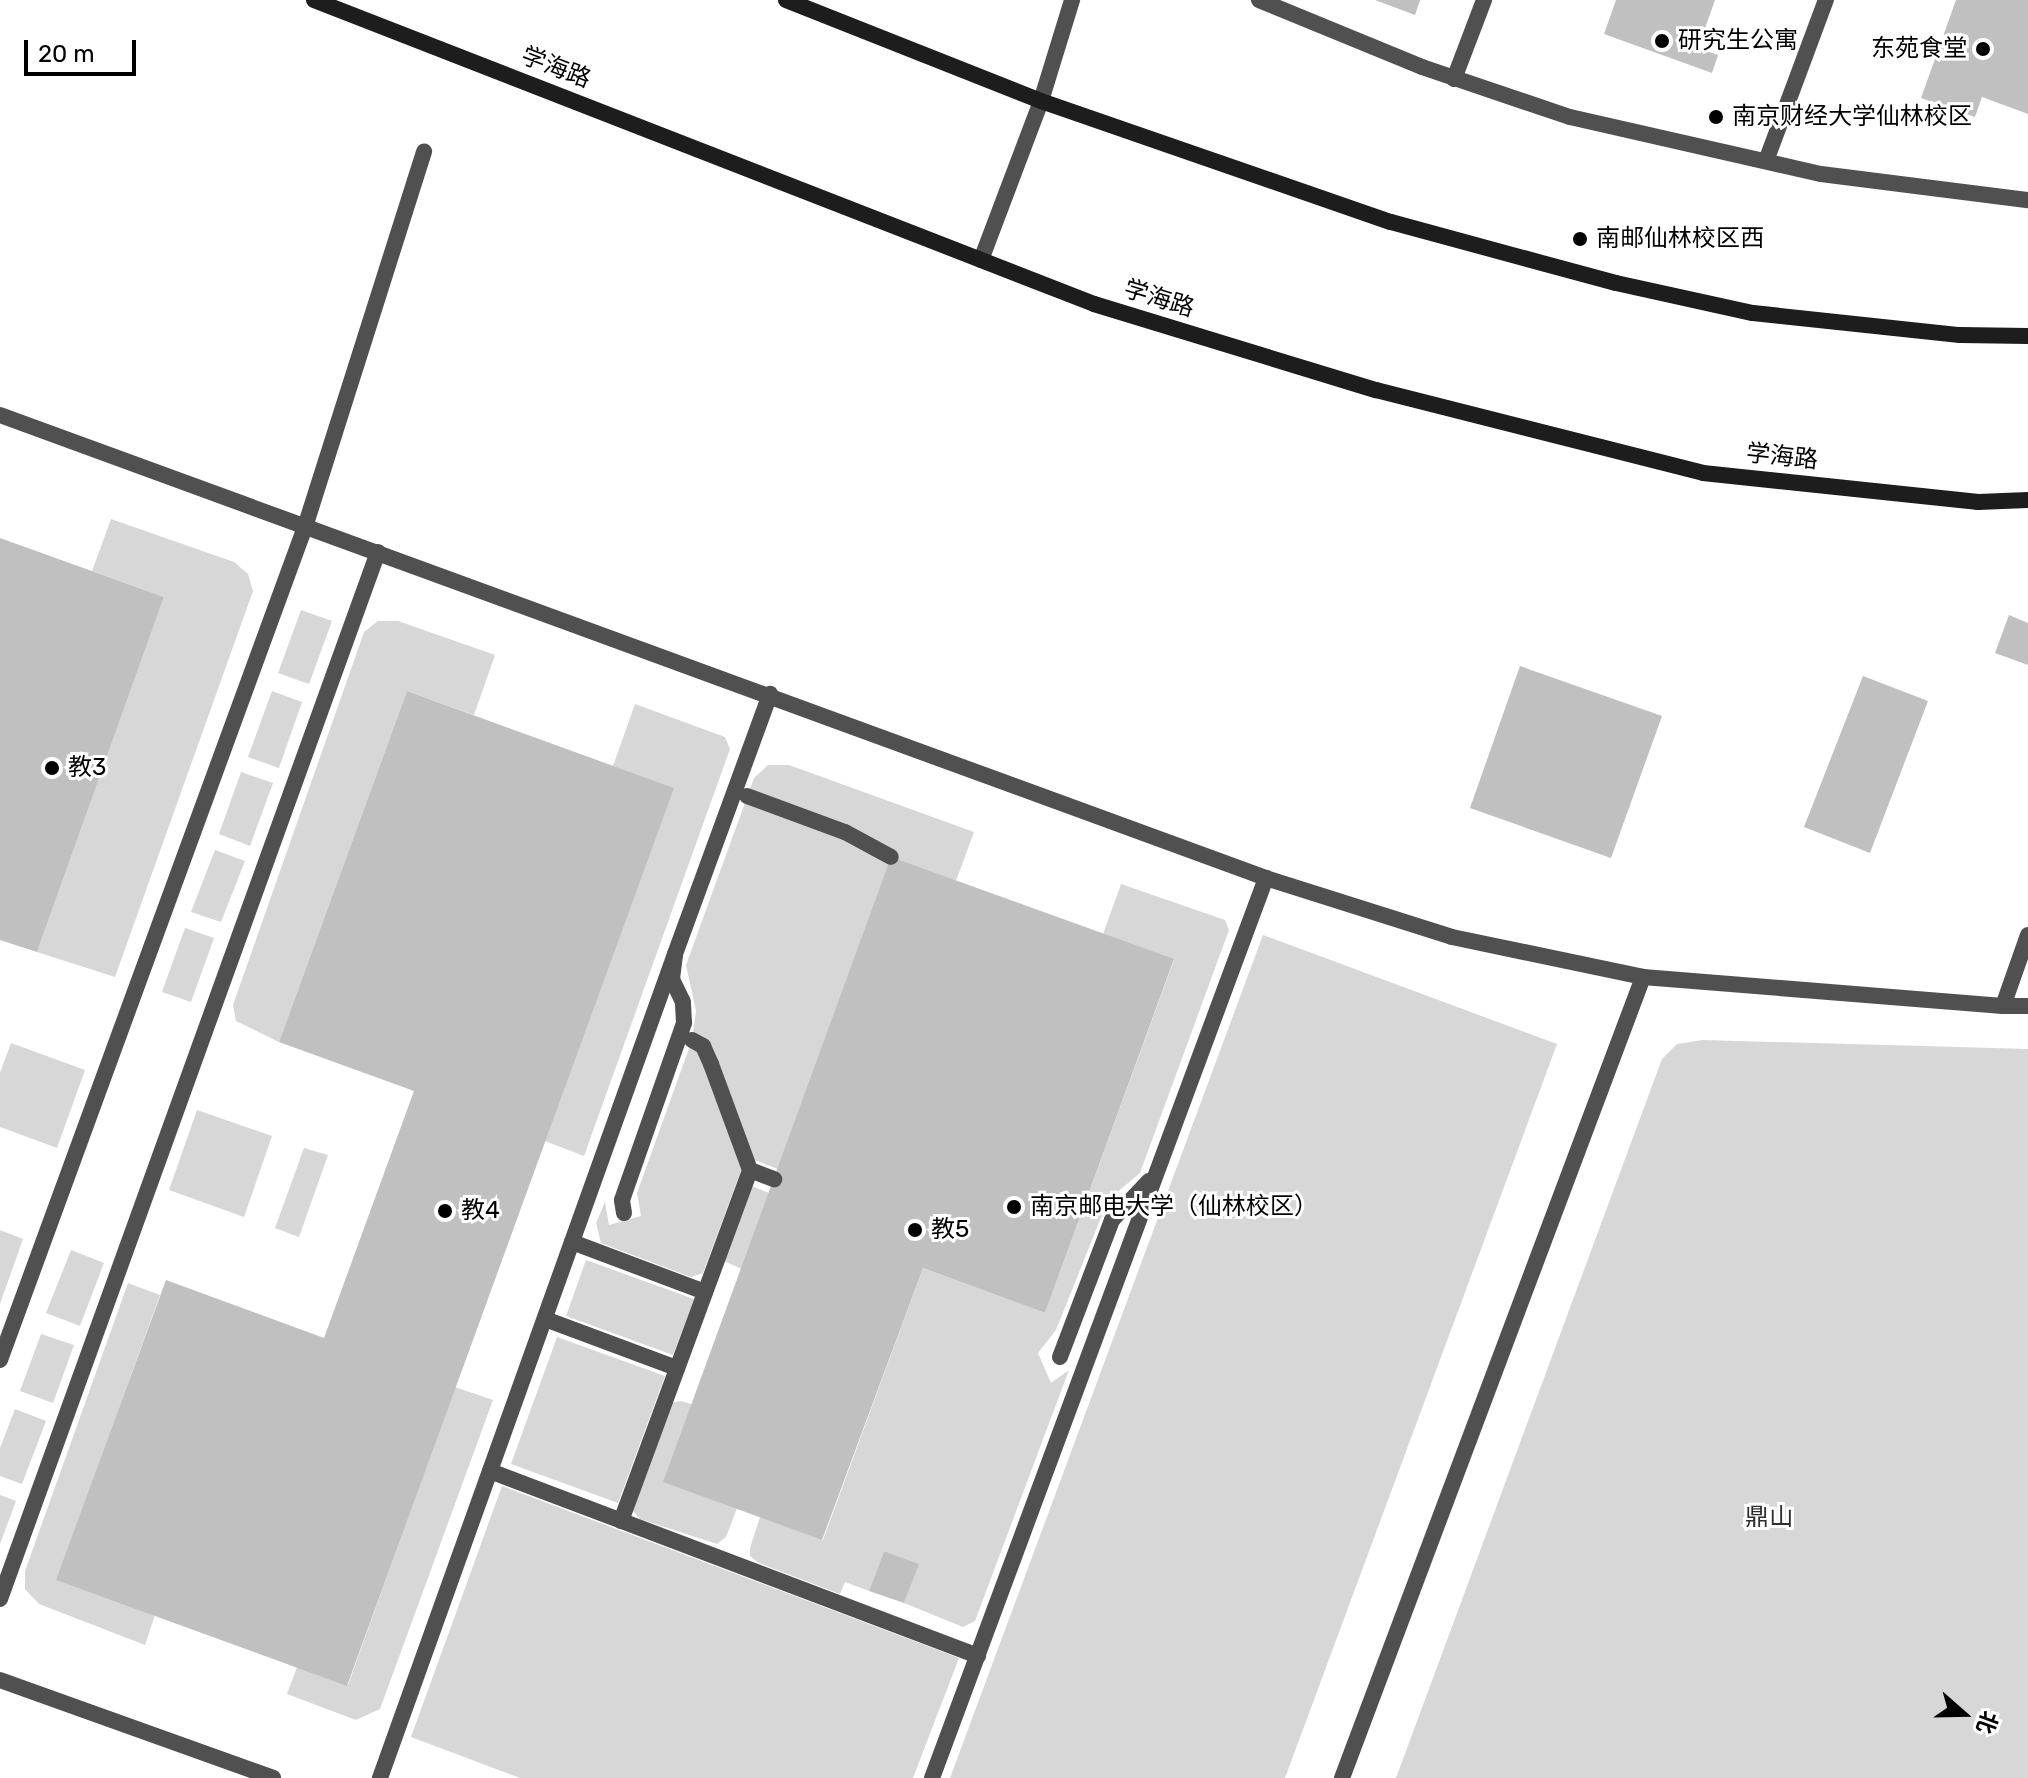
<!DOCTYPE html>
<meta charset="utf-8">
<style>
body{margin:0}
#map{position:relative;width:2028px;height:1778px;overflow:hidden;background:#fff;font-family:Rubik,"Noto Sans SC",sans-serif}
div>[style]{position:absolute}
.green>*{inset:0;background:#d7d7d7}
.building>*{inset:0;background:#c0c0c0}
.service>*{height:16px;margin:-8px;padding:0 8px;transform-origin:8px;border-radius:8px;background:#505050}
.pedestrian>*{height:16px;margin:-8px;padding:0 8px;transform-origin:8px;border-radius:8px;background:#505050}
.minor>*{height:16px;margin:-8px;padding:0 8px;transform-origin:8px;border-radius:8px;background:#505050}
.tertiary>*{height:16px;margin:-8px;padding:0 8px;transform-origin:8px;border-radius:8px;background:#505050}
.secondary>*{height:16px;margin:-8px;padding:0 8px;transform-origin:8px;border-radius:8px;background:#1d1d1d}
.dots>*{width:22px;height:22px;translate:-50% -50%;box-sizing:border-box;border:4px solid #fff;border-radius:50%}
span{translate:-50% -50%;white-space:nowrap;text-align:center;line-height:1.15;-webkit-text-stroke:6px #fff;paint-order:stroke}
.poi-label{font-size:24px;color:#000}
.left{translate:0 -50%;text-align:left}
.right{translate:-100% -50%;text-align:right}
.street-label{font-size:24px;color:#000}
.park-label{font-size:24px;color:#2e2e2e}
.north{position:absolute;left:1924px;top:1674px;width:80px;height:80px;-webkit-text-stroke:6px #fff;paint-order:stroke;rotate:110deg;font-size:22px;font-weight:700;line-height:32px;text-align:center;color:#000}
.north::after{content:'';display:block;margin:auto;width:28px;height:36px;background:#000;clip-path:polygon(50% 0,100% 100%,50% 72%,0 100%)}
.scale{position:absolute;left:24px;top:40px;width:112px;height:36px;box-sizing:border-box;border:4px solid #000;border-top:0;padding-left:10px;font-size:24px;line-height:28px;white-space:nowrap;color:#000;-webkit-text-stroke:6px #fff;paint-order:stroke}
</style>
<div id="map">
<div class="green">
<div style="clip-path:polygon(111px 519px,234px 562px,248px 574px,253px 591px,115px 977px,37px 952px,164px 597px,92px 571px)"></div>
<div style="clip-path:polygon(301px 610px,332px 621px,309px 684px,278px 673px)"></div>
<div style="clip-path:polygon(378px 621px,398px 621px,495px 655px,474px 715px,407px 691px,279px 1042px,236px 1021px,233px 1005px,364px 632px)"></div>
<div style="clip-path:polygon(272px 691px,302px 702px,279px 768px,248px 757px)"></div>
<div style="clip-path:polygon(635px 704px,725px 737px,730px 749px,584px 1156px,545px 1141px,673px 788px,613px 766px)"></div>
<div style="clip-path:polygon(768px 765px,789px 765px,974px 832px,956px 881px,778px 1169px,746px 1157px,703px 1273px,691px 1277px,601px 1243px,596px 1223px,605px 1202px,609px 1225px,641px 1216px,637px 1193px,692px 1040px,696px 1011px,686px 965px,754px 778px)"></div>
<div style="clip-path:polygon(241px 772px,273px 783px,250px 846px,219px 834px)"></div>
<div style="clip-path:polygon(215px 850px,245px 861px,221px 922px,191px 912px)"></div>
<div style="clip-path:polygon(1121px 884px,1225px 920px,1229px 930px,1140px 1173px,1108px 1200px,1056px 1330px,1038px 1353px,1051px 1383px,1069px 1370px,975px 1621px,963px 1627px,904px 1603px,918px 1564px,884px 1551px,869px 1591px,845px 1582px,840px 1594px,759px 1563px,750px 1556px,750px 1548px,760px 1517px,823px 1540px,923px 1268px,1045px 1313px,1174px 960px,1103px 934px)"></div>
<div style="clip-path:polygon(185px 928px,214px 938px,191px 1002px,162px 992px)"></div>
<div style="clip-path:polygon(1263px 935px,1557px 1044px,1285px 1778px,950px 1778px)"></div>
<div style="clip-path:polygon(1703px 1040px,2028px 1049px,2028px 1778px,1396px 1778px,1662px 1059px,1677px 1044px)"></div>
<div style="clip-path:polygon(11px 1043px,85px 1070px,57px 1148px,0 1127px,0 1073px)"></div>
<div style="clip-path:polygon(197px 1110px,272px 1136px,244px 1217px,169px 1190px)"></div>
<div style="clip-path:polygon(304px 1148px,328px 1155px,299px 1237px,275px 1228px)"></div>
<div style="clip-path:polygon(749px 1185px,769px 1193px,742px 1269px,721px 1260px)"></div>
<div style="clip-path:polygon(0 1230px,23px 1239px,0 1304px)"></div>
<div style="clip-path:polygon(71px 1250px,104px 1263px,80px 1326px,46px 1313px)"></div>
<div style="clip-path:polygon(586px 1260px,694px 1299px,673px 1355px,566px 1316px)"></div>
<div style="clip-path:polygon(128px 1283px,160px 1295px,57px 1580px,155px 1615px,145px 1645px,39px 1604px,25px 1589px,25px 1571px)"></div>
<div style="clip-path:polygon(41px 1334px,74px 1345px,53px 1403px,20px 1391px)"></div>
<div style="clip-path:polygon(557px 1337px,665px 1376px,618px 1503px,511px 1464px)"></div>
<div style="clip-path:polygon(455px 1387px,493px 1400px,380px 1709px,356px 1720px,287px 1694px,297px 1667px,348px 1685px)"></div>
<div style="clip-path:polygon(681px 1401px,691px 1404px,737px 1508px,726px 1537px,717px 1544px,640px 1519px,633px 1511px,669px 1403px)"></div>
<div style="clip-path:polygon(15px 1409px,46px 1421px,22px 1484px,0 1476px,0 1448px)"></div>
<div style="clip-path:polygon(502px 1486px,959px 1658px,913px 1778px,520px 1778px,411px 1737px)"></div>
<div style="clip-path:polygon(0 1495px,16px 1501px,0 1544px)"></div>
</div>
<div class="building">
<div style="clip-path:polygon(1375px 0,1420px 0,1415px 15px)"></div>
<div style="clip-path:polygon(1616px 0,1715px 0,1698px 48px,1718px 55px,1712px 73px,1604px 34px)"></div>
<div style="clip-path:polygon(1956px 0,2028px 0,2028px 114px,1982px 97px,1975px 117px,1921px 98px)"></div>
<div style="clip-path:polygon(0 538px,164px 597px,37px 952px,0 940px)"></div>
<div style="clip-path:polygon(2009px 615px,2028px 623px,2028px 665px,1995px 653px)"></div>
<div style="clip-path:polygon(1520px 666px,1662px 716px,1611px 858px,1470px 808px)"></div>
<div style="clip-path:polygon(1863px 676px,1928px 701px,1870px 853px,1804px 827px)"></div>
<div style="clip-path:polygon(407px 691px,674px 788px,347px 1686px,56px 1580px,166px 1280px,324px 1338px,414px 1091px,279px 1042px)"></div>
<div style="clip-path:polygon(891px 857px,1174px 959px,1045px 1313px,923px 1268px,822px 1540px,663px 1482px)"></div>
<div style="clip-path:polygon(884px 1551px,919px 1564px,904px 1603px,869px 1591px)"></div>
</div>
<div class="service">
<div style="left:0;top:415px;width:1348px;rotate:20.09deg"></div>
<div style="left:1266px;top:878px;width:195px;rotate:17.6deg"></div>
<div style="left:1452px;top:937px;width:195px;rotate:11.8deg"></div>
<div style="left:1643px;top:977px;width:361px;rotate:4.6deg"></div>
<div style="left:2028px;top:935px;width:75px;rotate:109.4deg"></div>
<div style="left:2003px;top:1006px;width:25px"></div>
<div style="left:624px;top:1213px;width:13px;rotate:-99deg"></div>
<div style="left:622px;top:1200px;width:188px;rotate:-70.7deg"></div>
<div style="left:684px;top:1023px;width:21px;rotate:-93deg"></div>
<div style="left:683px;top:1002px;width:25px;rotate:-116deg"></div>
<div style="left:672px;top:979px;width:25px;rotate:-83deg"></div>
<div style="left:675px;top:954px;width:277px;rotate:-69.9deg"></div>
<div style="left:1060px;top:1357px;width:147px;rotate:-69.2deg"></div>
<div style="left:1112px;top:1220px;width:54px;rotate:-46.5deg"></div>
<div style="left:0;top:1360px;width:887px;rotate:-69.89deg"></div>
<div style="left:305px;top:527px;width:394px;rotate:-72.4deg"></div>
<div style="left:0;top:1599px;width:1113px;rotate:-70.15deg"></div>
<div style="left:932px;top:1778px;width:960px;rotate:-69.64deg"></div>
<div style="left:1342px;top:1778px;width:856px;rotate:-69.4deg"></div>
</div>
<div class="pedestrian">
<div style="left:747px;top:796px;width:104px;rotate:20.2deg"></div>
<div style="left:845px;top:832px;width:52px;rotate:28.5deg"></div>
<div style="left:692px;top:1040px;width:13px;rotate:29deg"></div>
<div style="left:703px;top:1046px;width:20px;rotate:66deg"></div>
<div style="left:711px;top:1064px;width:113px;rotate:69.8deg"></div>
<div style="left:572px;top:1242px;width:142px;rotate:20.6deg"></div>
<div style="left:545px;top:1319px;width:141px;rotate:20.4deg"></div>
<div style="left:490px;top:1471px;width:522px;rotate:20.76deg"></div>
<div style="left:621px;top:1521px;width:374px;rotate:-69.8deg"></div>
<div style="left:750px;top:1170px;width:26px;rotate:21deg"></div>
<div style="left:0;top:1680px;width:290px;rotate:19.7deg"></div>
<div style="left:380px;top:1778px;width:875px;rotate:-70.3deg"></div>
</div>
<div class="minor">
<div style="left:1259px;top:0;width:176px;rotate:22.3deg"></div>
<div style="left:1422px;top:67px;width:156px;rotate:18.7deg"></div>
<div style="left:1570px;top:117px;width:257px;rotate:12.8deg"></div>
<div style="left:1821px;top:174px;width:209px;rotate:7.2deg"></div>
<div style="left:1454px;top:79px;width:85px;rotate:-69.2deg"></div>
<div style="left:1041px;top:101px;width:106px;rotate:-72.9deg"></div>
<div style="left:1766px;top:161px;width:172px;rotate:-69.6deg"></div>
</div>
<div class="tertiary">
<div style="left:981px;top:260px;width:170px;rotate:-69.3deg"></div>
</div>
<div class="secondary">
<div style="left:314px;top:0;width:837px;rotate:21.29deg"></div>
<div style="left:1094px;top:304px;width:295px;rotate:17deg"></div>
<div style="left:1376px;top:390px;width:337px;rotate:14.2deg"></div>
<div style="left:1703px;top:473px;width:277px;rotate:6deg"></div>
<div style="left:1978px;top:502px;width:50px;rotate:-2.3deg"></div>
<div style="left:786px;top:0;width:274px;rotate:21.6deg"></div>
<div style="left:1041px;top:101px;width:370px;rotate:19.1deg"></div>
<div style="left:1391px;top:222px;width:233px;rotate:15.2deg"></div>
<div style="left:1616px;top:283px;width:140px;rotate:12.4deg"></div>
<div style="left:1753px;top:313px;width:208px;rotate:6.1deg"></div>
<div style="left:1960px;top:335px;width:68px;rotate:0.8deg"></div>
</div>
<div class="dots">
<div style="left:1662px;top:41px;background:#000"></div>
<div style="left:1983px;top:49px;background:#000"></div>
<div style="left:1716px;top:117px;background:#000"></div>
<div style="left:1580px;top:239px;background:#000"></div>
<div style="left:52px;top:768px;background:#000"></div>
<div style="left:1014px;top:1207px;background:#000"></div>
<div style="left:445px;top:1211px;background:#000"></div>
<div style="left:915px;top:1230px;background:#000"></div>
</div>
<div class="poi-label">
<span class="left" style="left:1678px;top:41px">研究生公寓</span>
<span class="right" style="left:1967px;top:49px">东苑食堂</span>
<span class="left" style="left:1732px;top:117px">南京财经大学仙林校区</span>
<span class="left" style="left:1596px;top:239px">南邮仙林校区西</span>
<span class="left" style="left:68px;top:768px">教3</span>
<span class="left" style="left:1030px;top:1207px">南京邮电大学（仙林校区）</span>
<span class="left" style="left:461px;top:1211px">教4</span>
<span class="left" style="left:931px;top:1230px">教5</span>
</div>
<div class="street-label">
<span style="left:556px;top:68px;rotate:21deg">学海路</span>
<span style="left:1159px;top:299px;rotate:17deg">学海路</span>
<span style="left:1782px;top:457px;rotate:6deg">学海路</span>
</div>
<div class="park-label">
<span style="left:1769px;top:1518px">鼎山</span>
</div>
<div class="north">北</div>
<div class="scale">20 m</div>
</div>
